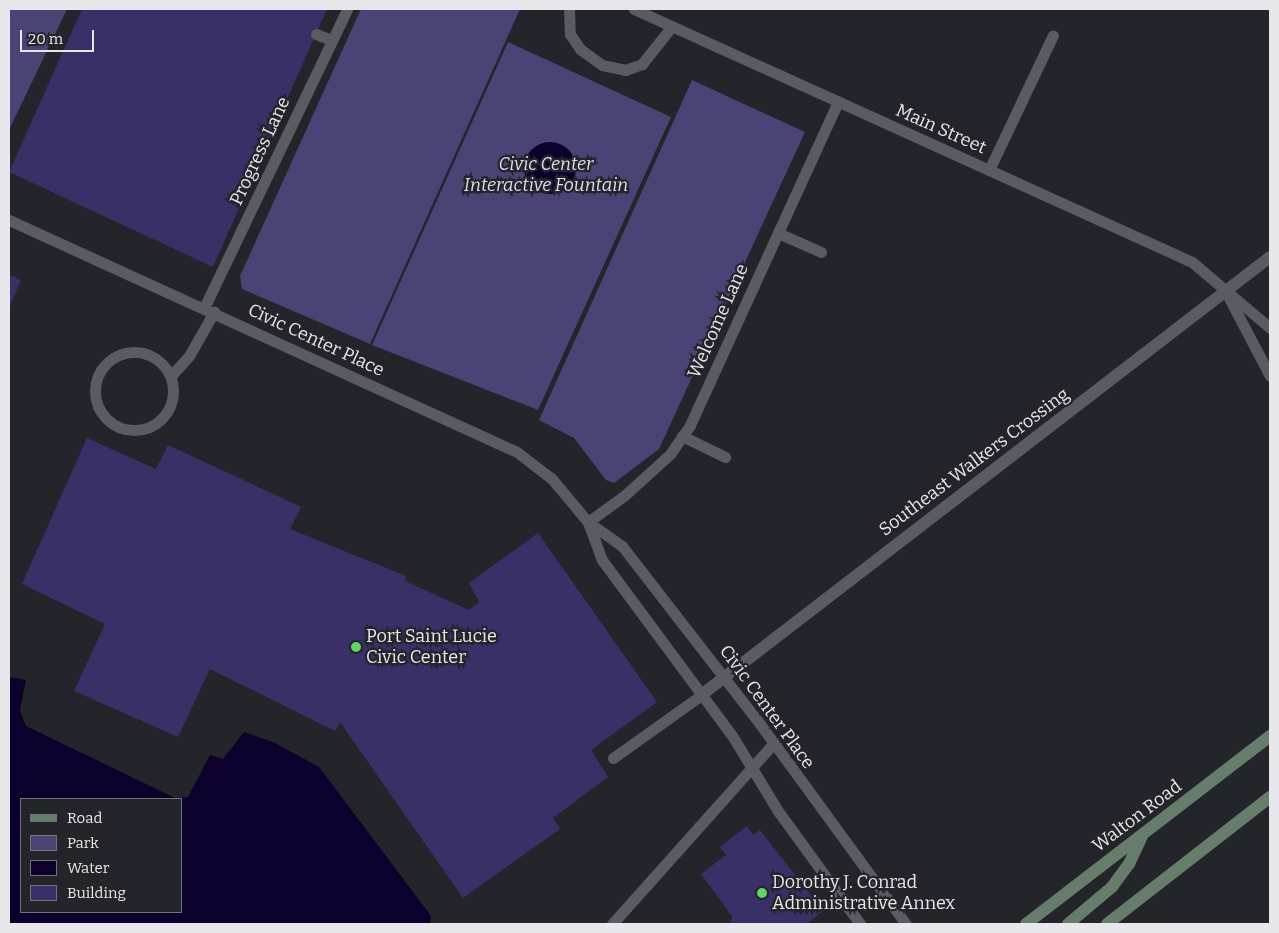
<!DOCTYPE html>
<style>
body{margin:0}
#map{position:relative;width:1279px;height:933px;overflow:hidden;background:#24242b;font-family:Bitter,serif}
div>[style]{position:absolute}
.green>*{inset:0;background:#4a4476}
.water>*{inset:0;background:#0c002d}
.round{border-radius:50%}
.building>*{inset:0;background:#383067}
.service>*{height:11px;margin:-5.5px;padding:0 5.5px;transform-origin:5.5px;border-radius:5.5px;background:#5b5b63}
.service>.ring{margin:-5.5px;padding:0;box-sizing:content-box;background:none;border:11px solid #5b5b63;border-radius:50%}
.minor>*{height:12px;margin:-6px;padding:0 6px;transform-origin:6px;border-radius:6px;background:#5b5b63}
.secondary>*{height:12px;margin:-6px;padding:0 6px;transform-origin:6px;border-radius:6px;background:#667d6b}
.dots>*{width:14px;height:14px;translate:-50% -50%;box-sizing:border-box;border:2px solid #24242b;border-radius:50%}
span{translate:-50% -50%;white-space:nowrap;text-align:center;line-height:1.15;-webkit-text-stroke:4.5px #24242b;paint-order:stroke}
.street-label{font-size:18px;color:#e7e7ec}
.park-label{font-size:18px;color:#deddf0;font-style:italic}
.poi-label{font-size:18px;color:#e7e7ec}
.left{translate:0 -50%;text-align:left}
.frame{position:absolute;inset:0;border:10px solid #e7e7ec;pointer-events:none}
.legend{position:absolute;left:20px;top:798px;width:162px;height:115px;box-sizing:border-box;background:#24242b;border:1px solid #727278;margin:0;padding:6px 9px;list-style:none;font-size:15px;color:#e7e7ec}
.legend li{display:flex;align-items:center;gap:10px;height:25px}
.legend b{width:25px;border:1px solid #727278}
.scale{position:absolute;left:20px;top:30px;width:74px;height:22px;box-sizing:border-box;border:2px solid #e7e7ec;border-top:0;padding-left:6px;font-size:15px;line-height:18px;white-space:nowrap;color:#e7e7ec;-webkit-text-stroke:4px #24242b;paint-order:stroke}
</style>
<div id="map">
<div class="green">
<div style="clip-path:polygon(9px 9px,67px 9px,9px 130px)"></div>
<div style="clip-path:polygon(361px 9px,520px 9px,370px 344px,242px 289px,240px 276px)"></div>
<div style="clip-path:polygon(508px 42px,671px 117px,538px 410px,372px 345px)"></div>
<div style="clip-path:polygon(692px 80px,805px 132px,659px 449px,614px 483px,606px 480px,574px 438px,539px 420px)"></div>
</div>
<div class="water">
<div class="round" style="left:524px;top:142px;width:52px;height:52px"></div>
<div style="clip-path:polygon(evenodd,9px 677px,26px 680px,20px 710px,26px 726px,175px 798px,188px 797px,210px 755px,223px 759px,244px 732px,275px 743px,319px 767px,431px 916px,430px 924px,9px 924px,9px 677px,21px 799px,181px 799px,181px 912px,21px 912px,21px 799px)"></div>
</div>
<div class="building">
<div style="clip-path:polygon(82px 9px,327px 9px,213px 267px,9px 172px)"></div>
<div style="clip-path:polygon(9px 275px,21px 280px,9px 308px)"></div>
<div style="clip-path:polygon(87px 438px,156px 469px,168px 445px,301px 507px,290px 529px,406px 576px,405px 581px,469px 610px,479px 602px,469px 583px,538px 533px,657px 702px,591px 750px,608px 777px,553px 818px,560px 829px,463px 898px,340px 722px,335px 731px,210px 669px,178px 737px,74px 691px,105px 624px,22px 584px)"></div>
<div style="clip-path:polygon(747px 826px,753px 835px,760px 830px,823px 911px,806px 924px,731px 924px,732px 916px,701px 874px,726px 855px,720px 847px)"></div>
</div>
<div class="service">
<div style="left:569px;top:9px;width:25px;rotate:88deg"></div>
<div style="left:570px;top:34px;width:18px;rotate:56deg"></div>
<div style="left:580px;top:49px;width:27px;rotate:36deg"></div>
<div style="left:602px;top:65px;width:24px;rotate:12deg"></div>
<div style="left:625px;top:70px;width:18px;rotate:-19deg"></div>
<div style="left:642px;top:64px;width:48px;rotate:-51.7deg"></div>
<div style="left:634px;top:9px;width:613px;rotate:24.39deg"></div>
<div style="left:1192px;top:262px;width:102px;rotate:40.2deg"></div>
<div style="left:316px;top:34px;width:17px;rotate:21deg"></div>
<div style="left:989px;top:170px;width:149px;rotate:-64.6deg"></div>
<div style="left:9px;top:220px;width:558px;rotate:24.55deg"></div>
<div style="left:517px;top:452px;width:44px;rotate:37.6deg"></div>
<div style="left:552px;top:479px;width:56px;rotate:50.1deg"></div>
<div style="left:588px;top:522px;width:42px;rotate:35.2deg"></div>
<div style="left:622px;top:546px;width:225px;rotate:52.2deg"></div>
<div style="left:760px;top:724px;width:248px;rotate:53.9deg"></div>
<div style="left:778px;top:233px;width:47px;rotate:23.8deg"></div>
<div style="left:1228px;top:296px;width:90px;rotate:62.3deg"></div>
<div style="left:204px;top:308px;width:331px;rotate:-64.4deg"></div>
<div class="ring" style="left:95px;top:352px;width:67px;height:67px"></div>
<div style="left:171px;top:376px;width:27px;rotate:-48deg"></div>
<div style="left:189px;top:356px;width:51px;rotate:-60.4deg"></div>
<div style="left:682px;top:436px;width:48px;rotate:26deg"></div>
<div style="left:588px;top:522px;width:46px;rotate:-36.1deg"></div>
<div style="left:625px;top:495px;width:61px;rotate:-42.3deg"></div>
<div style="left:670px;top:454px;width:35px;rotate:-55deg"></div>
<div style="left:690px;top:425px;width:356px;rotate:-65.4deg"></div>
<div style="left:588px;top:522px;width:40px;rotate:69.8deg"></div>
<div style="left:602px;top:560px;width:220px;rotate:53.5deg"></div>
<div style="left:733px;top:737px;width:87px;rotate:58.7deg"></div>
<div style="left:778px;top:811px;width:140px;rotate:54deg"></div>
<div style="left:613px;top:758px;width:107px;rotate:-35.5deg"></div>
<div style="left:612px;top:924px;width:243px;rotate:-48.2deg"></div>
</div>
<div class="minor">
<div style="left:700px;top:696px;width:719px;rotate:-37.6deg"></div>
</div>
<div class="secondary">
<div style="left:1026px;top:924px;width:308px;rotate:-37.6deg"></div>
<div style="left:1068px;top:924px;width:57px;rotate:-40.1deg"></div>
<div style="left:1112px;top:887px;width:29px;rotate:-54deg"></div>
<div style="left:1129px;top:864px;width:31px;rotate:-65deg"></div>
<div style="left:1107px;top:924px;width:207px;rotate:-37.9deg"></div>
</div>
<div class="dots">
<div style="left:356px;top:647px;background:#63d468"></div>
<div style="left:762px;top:893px;background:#63d468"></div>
</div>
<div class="street-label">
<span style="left:941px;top:129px;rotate:24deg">Main Street</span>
<span style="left:260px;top:151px;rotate:-65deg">Progress Lane</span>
<span style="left:718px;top:321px;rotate:-66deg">Welcome Lane</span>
<span style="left:316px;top:340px;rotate:25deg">Civic Center Place</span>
<span style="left:974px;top:462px;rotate:-37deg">Southeast Walkers Crossing</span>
<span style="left:767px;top:707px;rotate:54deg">Civic Center Place</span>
<span style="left:1137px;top:816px;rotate:-37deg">Walton Road</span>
</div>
<div class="park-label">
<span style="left:546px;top:175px">Civic Center<br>Interactive Fountain</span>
</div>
<div class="poi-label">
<span class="left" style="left:366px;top:647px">Port Saint Lucie<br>Civic Center</span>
<span class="left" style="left:772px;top:893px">Dorothy J. Conrad<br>Administrative Annex</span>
</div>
<div class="frame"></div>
<ul class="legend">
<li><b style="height:6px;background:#667d6b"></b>Road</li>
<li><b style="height:14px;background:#4a4476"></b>Park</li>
<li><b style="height:14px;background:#0c002d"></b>Water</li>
<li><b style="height:14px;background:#383067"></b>Building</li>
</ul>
<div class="scale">20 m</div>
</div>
